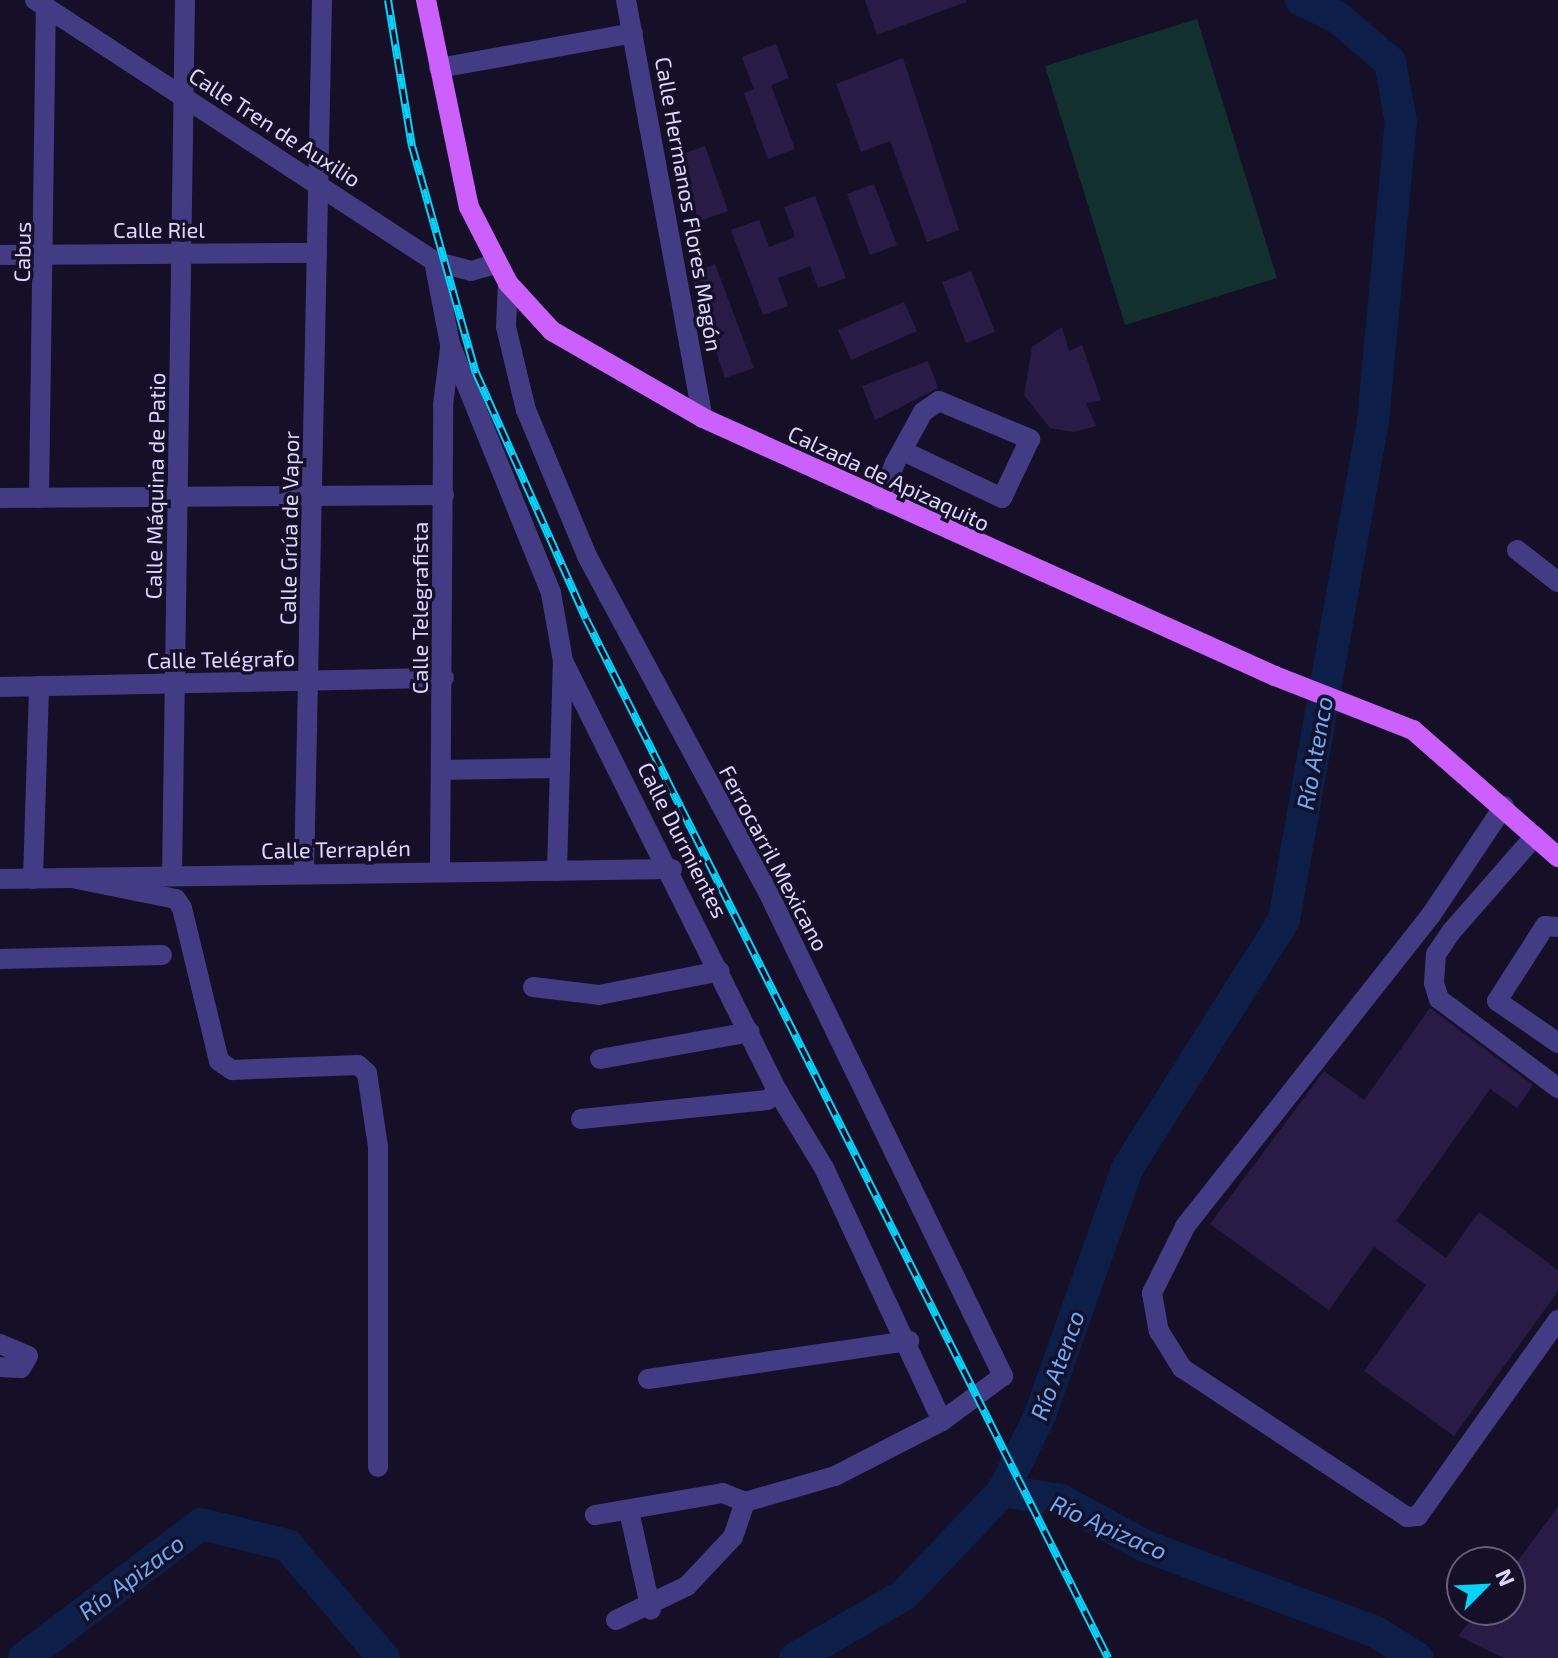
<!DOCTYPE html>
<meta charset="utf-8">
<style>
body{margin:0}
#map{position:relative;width:1558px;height:1658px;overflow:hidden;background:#151027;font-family:"Exo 2",sans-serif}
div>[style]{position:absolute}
.green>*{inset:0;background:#133031}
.river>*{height:32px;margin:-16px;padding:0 16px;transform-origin:16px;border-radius:16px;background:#0d1f48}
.building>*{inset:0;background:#281c47}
.minor>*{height:20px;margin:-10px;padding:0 10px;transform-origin:10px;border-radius:10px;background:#433c85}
.major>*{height:20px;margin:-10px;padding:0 10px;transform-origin:10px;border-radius:10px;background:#cc60fc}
.rail>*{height:8px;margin-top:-4px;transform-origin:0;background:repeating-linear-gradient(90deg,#151027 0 15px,#06d2fa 0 30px);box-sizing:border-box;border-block:2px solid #06d2fa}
span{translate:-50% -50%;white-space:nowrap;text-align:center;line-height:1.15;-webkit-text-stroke:7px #151027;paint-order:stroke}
.street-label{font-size:22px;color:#ddd6fe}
.water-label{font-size:24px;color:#67adfc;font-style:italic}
.north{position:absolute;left:1446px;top:1546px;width:80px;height:80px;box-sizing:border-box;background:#151027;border:2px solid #655f7d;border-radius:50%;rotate:66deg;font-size:22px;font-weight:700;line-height:32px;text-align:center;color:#ddd6fe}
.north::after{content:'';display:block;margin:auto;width:28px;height:36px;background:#06d2fa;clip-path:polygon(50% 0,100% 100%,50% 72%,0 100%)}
</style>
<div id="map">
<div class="green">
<div style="clip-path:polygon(1197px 19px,1277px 278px,1125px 325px,1045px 66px)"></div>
</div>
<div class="river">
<div style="left:1003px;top:1491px;width:59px;rotate:8.8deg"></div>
<div style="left:1061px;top:1500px;width:96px;rotate:28.7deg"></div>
<div style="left:1145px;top:1546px;width:246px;rotate:20.4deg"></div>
<div style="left:1376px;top:1632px;width:49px;rotate:32.4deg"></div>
<div style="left:24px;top:1658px;width:222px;rotate:-37.1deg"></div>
<div style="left:201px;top:1524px;width:89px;rotate:13.7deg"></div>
<div style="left:287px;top:1545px;width:149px;rotate:49.4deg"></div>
<div style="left:795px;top:1658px;width:126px;rotate:-30deg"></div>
<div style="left:904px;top:1595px;width:144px;rotate:-46.4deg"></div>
<div style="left:1003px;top:1491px;width:85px;rotate:-64deg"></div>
<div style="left:1040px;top:1415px;width:263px;rotate:-70.5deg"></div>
<div style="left:1128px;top:1167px;width:292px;rotate:-57.7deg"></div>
<div style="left:1284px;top:920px;width:507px;rotate:-79.89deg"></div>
<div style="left:1373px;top:421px;width:300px;rotate:-84.7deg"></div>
<div style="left:1401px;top:122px;width:61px;rotate:-100.4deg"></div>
<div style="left:1390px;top:62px;width:70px;rotate:-139.7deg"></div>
<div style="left:1337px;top:17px;width:40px;rotate:-155deg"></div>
</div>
<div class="building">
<div style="clip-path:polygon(865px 0,966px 0,966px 2px,877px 35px)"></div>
<div style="clip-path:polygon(776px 44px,789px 78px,771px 85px,795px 149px,768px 159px,744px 93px,754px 89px,742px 57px)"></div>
<div style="clip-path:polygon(903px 58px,959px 230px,927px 242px,890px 141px,861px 152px,836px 84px)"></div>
<div style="clip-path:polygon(705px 146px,728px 211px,699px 221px,674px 157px)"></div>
<div style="clip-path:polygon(874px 184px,897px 245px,870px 255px,847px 194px)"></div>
<div style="clip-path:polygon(815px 196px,846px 278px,818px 288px,810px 266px,778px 278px,788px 306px,763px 315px,731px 230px,759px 220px,769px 247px,795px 237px,784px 207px)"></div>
<div style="clip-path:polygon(715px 264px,754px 368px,725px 378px,690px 274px)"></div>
<div style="clip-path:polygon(971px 271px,995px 332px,966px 343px,942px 282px)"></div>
<div style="clip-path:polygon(904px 302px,917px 331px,851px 360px,838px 330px)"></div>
<div style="clip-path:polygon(1062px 327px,1069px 351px,1082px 345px,1101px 400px,1086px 403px,1096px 426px,1074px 432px,1050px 428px,1024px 395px,1032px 347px)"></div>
<div style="clip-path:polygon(928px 361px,938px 388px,875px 420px,862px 386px)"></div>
<div style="clip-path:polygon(1430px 1008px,1533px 1085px,1517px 1108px,1490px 1089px,1396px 1221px,1446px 1258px,1479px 1212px,1558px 1270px,1558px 1291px,1454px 1436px,1364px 1371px,1426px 1285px,1374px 1247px,1329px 1310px,1210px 1224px,1324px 1071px,1364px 1100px)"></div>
<div style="clip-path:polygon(1558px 1507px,1558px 1658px,1504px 1658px,1458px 1636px,1479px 1610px,1510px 1610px,1510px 1571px)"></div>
</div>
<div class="minor">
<div style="left:35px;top:0;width:477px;rotate:33.2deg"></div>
<div style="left:434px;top:261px;width:38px;rotate:15deg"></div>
<div style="left:471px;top:271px;width:25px;rotate:-16deg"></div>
<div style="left:626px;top:0;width:425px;rotate:79.6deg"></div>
<div style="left:439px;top:68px;width:197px;rotate:-10.2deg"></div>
<div style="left:0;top:255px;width:317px;rotate:-0.4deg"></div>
<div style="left:434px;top:261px;width:85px;rotate:79.1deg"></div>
<div style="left:450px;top:344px;width:269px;rotate:67.9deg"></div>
<div style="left:551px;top:593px;width:69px;rotate:80deg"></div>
<div style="left:563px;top:661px;width:482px;rotate:63.5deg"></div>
<div style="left:778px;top:1092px;width:89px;rotate:58.8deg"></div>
<div style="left:824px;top:1168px;width:279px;rotate:65deg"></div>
<div style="left:508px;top:283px;width:44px;rotate:92.6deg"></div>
<div style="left:506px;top:327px;width:85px;rotate:76.5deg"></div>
<div style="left:526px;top:410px;width:158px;rotate:67.3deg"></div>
<div style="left:587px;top:556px;width:375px;rotate:61.7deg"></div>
<div style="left:765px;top:886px;width:545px;rotate:64.09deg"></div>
<div style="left:1003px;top:1376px;width:76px;rotate:143.6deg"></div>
<div style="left:942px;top:1421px;width:120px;rotate:152.8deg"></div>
<div style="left:835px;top:1476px;width:94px;rotate:163.9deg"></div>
<div style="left:745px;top:1502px;width:24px;rotate:-158deg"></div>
<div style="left:723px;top:1493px;width:130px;rotate:170.2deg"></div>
<div style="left:0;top:498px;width:444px;rotate:-0.4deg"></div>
<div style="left:39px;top:498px;width:491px;rotate:-89.2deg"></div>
<div style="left:880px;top:500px;width:40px;rotate:-68deg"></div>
<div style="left:895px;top:463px;width:58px;rotate:-61.2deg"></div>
<div style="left:923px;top:412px;width:19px;rotate:-35deg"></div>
<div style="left:939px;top:401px;width:99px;rotate:22.7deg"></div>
<div style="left:1030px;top:439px;width:65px;rotate:115.4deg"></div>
<div style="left:1002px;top:498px;width:110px;rotate:-154.6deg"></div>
<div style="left:1517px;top:550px;width:52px;rotate:38deg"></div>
<div style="left:0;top:687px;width:444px;rotate:-1.2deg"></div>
<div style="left:442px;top:770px;width:118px;rotate:-1deg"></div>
<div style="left:1504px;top:806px;width:131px;rotate:123.8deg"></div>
<div style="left:1431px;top:915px;width:397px;rotate:128.3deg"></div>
<div style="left:1185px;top:1227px;width:74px;rotate:116.6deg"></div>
<div style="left:1152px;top:1293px;width:39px;rotate:80deg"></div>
<div style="left:1159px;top:1331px;width:44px;rotate:58.1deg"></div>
<div style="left:1182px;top:1368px;width:270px;rotate:33.5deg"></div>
<div style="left:1407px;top:1517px;width:11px;rotate:-5deg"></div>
<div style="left:1418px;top:1516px;width:241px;rotate:-54.5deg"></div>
<div style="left:1535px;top:836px;width:128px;rotate:131.2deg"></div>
<div style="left:1451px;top:932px;width:27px;rotate:124deg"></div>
<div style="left:1436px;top:954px;width:29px;rotate:94deg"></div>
<div style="left:1434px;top:983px;width:17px;rotate:73deg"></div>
<div style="left:1439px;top:999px;width:149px;rotate:36.8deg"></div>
<div style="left:557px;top:871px;width:210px;rotate:-88.4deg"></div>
<div style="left:440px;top:872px;width:467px;rotate:-89.6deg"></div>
<div style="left:443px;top:405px;width:56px;rotate:-82.9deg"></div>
<div style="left:304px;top:874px;width:874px;rotate:-88.82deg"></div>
<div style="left:172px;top:875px;width:875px;rotate:-89.15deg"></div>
<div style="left:72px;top:878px;width:106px;rotate:11.4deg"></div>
<div style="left:176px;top:899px;width:11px;rotate:56deg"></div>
<div style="left:182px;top:908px;width:157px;rotate:76.4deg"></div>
<div style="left:219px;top:1061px;width:16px;rotate:35deg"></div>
<div style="left:232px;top:1070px;width:126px;rotate:-2.3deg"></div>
<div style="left:358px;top:1065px;width:12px;rotate:42deg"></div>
<div style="left:367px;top:1073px;width:75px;rotate:81.5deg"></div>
<div style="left:378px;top:1147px;width:320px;rotate:90deg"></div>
<div style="left:0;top:879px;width:672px;rotate:-0.85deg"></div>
<div style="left:33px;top:879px;width:193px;rotate:-88.2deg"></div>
<div style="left:1558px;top:927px;width:13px;rotate:-176deg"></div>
<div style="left:1545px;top:926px;width:89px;rotate:122.6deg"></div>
<div style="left:1497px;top:1001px;width:74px;rotate:34.5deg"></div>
<div style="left:0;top:959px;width:162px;rotate:-1.4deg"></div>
<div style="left:533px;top:987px;width:66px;rotate:6.9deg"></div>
<div style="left:599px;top:995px;width:123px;rotate:-11.2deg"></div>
<div style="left:600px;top:1059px;width:152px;rotate:-10.2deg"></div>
<div style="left:581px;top:1119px;width:187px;rotate:-5.8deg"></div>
<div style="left:767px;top:1100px;width:14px;rotate:-36deg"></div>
<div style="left:0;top:1344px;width:30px;rotate:23deg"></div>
<div style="left:28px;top:1356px;width:14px;rotate:120deg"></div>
<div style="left:21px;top:1368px;width:21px;rotate:-177deg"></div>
<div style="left:648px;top:1379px;width:264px;rotate:-8.3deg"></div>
<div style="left:629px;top:1511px;width:101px;rotate:77.5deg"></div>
<div style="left:616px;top:1620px;width:79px;rotate:-25.6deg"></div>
<div style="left:687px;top:1586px;width:67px;rotate:-46.8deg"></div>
<div style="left:733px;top:1537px;width:37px;rotate:-71deg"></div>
</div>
<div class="major">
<div style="left:426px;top:0;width:211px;rotate:78.3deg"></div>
<div style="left:469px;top:207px;width:85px;rotate:62.8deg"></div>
<div style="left:508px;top:283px;width:65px;rotate:47.5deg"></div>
<div style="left:552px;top:331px;width:174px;rotate:29.9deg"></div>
<div style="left:703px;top:418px;width:627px;rotate:24.28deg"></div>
<div style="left:1275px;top:676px;width:148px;rotate:21.4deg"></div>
<div style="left:1413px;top:730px;width:193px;rotate:41.2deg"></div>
</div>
<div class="rail">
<div style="left:388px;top:0;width:148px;rotate:80.7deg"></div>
<div style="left:412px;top:146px;width:236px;rotate:74.3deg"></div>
<div style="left:476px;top:373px;width:269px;rotate:65.9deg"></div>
<div style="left:586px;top:619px;width:1163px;rotate:63.32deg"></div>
</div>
<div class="street-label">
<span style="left:275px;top:127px;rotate:33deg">Calle Tren de Auxilio</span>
<span style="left:689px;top:204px;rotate:80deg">Calle Hermanos Flores Magón</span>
<span style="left:159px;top:230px">Calle Riel</span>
<span style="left:22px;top:252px;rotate:-89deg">Cabus</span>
<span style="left:889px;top:478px;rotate:25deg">Calzada de Apizaquito</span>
<span style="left:155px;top:486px;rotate:-89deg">Calle Máquina de Patio</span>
<span style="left:289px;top:528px;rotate:-89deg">Calle Grúa de Vapor</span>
<span style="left:420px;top:608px;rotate:-90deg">Calle Telegrafista</span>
<span style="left:221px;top:659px;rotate:-1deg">Calle Telégrafo</span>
<span style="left:683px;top:840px;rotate:63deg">Calle Durmientes</span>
<span style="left:336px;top:849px;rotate:-1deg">Calle Terraplén</span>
<span style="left:774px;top:858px;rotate:62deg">Ferrocarril Mexicano</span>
</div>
<div class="water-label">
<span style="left:1314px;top:753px;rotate:-80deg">Río Atenco</span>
<span style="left:1057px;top:1365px;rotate:-70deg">Río Atenco</span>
<span style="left:1109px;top:1527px;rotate:24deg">Río Apizaco</span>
<span style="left:131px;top:1577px;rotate:-37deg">Río Apizaco</span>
</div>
<div class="north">N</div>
</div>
